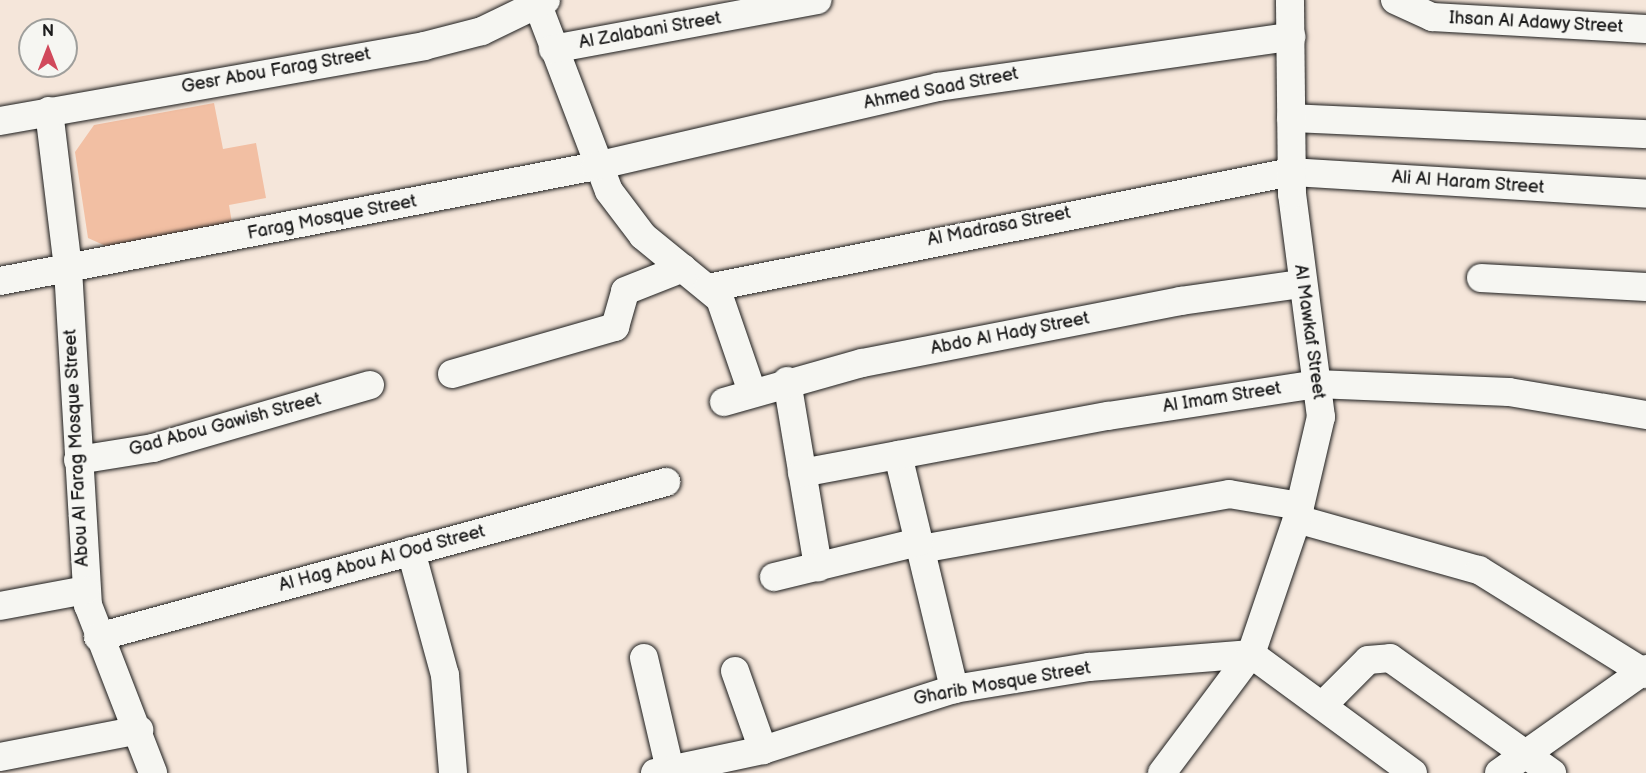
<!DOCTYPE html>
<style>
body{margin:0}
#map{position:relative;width:1646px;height:773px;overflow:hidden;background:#f5e6da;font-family:"Balsamiq Sans",sans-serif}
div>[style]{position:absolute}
.building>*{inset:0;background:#f2bfa3}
.roads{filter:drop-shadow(0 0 2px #1c1c1c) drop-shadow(0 0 2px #1c1c1c)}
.minor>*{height:28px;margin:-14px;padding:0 14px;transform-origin:14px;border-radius:14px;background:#f6f6f2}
span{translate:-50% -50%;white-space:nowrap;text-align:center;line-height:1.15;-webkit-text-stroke:5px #f6f6f2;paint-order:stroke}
.street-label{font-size:18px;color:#1c1c1c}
.north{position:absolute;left:18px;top:18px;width:60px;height:60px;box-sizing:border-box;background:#f6f6f2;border:2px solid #9f9f9c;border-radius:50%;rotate:0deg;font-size:16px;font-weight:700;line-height:24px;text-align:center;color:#1c1c1c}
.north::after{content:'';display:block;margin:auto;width:21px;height:27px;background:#d1495b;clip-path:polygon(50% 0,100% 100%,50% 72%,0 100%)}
</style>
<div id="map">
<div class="building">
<div style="clip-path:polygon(214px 103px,223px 149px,256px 143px,266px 198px,229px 205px,233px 229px,117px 251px,88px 238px,75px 152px,94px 125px)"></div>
</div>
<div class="roads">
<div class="minor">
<div style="left:536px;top:0;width:204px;rotate:69.1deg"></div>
<div style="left:609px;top:191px;width:56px;rotate:52.9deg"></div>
<div style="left:643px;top:236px;width:99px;rotate:39.3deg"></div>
<div style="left:720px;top:299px;width:98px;rotate:71deg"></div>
<div style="left:1395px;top:0;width:41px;rotate:24.7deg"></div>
<div style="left:1432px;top:17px;width:214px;rotate:3.2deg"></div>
<div style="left:553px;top:49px;width:269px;rotate:-10.5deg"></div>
<div style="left:49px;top:111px;width:159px;rotate:83.1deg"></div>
<div style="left:68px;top:269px;width:337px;rotate:86.6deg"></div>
<div style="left:88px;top:605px;width:180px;rotate:68.8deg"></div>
<div style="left:1291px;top:118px;width:355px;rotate:2.6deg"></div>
<div style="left:0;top:121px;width:431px;rotate:-10deg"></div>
<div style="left:424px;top:46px;width:60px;rotate:-14.5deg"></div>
<div style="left:482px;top:31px;width:71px;rotate:-25.8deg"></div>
<div style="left:1481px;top:278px;width:165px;rotate:3.1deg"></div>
<div style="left:0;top:281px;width:607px;rotate:-10.92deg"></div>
<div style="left:596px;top:166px;width:351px;rotate:-13deg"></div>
<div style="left:938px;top:87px;width:357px;rotate:-8.1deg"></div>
<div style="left:708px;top:288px;width:594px;rotate:-11.25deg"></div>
<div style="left:1291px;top:172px;width:356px;rotate:3.5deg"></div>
<div style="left:452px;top:374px;width:170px;rotate:-16.1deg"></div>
<div style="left:615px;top:327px;width:37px;rotate:-74deg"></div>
<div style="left:625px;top:291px;width:62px;rotate:-21.6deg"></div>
<div style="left:787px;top:381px;width:189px;rotate:80.5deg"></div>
<div style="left:724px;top:402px;width:143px;rotate:-15.8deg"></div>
<div style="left:862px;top:363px;width:325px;rotate:-11deg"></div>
<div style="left:1181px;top:301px;width:120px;rotate:-8.1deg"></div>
<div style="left:898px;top:455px;width:241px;rotate:76.5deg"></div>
<div style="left:78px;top:460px;width:76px;rotate:-9.1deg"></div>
<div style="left:153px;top:448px;width:226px;rotate:-16.2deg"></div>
<div style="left:802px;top:473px;width:311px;rotate:-10.6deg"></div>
<div style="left:1108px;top:416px;width:210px;rotate:-8.7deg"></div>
<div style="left:1316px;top:384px;width:193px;rotate:2.4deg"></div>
<div style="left:1509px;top:392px;width:139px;rotate:9.5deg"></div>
<div style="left:1297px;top:519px;width:189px;rotate:15.7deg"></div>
<div style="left:1479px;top:570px;width:197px;rotate:31.9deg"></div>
<div style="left:921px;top:549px;width:313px;rotate:-10.1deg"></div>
<div style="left:1229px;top:494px;width:72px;rotate:9.6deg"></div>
<div style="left:411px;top:551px;width:129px;rotate:74.7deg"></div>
<div style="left:445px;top:675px;width:98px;rotate:85.3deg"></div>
<div style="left:774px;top:577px;width:149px;rotate:-13.6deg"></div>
<div style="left:0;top:606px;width:87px;rotate:-10.5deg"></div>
<div style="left:98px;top:637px;width:589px;rotate:-15.26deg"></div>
<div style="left:1251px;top:654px;width:201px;rotate:36.3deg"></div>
<div style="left:644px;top:658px;width:115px;rotate:76.9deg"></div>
<div style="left:735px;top:671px;width:84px;rotate:70.5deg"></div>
<div style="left:1324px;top:704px;width:62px;rotate:-45deg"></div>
<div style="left:1368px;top:660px;width:22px;rotate:-5deg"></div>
<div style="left:1390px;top:658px;width:199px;rotate:35.4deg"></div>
<div style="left:0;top:757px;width:142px;rotate:-11deg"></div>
<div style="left:655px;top:773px;width:110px;rotate:-12deg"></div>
<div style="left:763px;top:750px;width:201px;rotate:-17.7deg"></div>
<div style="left:954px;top:689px;width:137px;rotate:-9.3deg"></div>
<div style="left:1089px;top:667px;width:163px;rotate:-4.6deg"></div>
<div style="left:1162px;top:773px;width:149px;rotate:-53.2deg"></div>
<div style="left:1251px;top:654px;width:143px;rotate:-71.2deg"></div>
<div style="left:1297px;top:519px;width:105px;rotate:-76.8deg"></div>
<div style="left:1321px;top:417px;width:225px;rotate:-97.4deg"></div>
<div style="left:1292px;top:194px;width:194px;rotate:-90.6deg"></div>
<div style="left:1499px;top:773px;width:180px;rotate:-35.3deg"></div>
</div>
</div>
<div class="street-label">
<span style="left:1536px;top:23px;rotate:3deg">Ihsan Al Adawy Street</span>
<span style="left:650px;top:31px;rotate:-10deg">Al Zalabani Street</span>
<span style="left:276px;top:71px;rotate:-10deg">Gesr Abou Farag Street</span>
<span style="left:941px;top:89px;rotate:-11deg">Ahmed Saad Street</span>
<span style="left:1468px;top:183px;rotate:4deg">Ali Al Haram Street</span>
<span style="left:332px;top:218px;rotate:-11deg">Farag Mosque Street</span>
<span style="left:999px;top:227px;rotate:-11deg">Al Madrasa Street</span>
<span style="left:1309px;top:332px;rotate:82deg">Al Mawkaf Street</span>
<span style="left:1010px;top:334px;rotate:-11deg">Abdo Al Hady Street</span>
<span style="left:1222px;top:398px;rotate:-9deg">Al Imam Street</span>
<span style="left:225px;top:425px;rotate:-15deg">Gad Abou Gawish Street</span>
<span style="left:77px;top:448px;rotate:-93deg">Abou Al Farag Mosque Street</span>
<span style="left:382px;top:559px;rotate:-15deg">Al Hag Abou Al Ood Street</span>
<span style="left:1002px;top:684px;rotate:-10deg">Gharib Mosque Street</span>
</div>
<div class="north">N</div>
</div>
